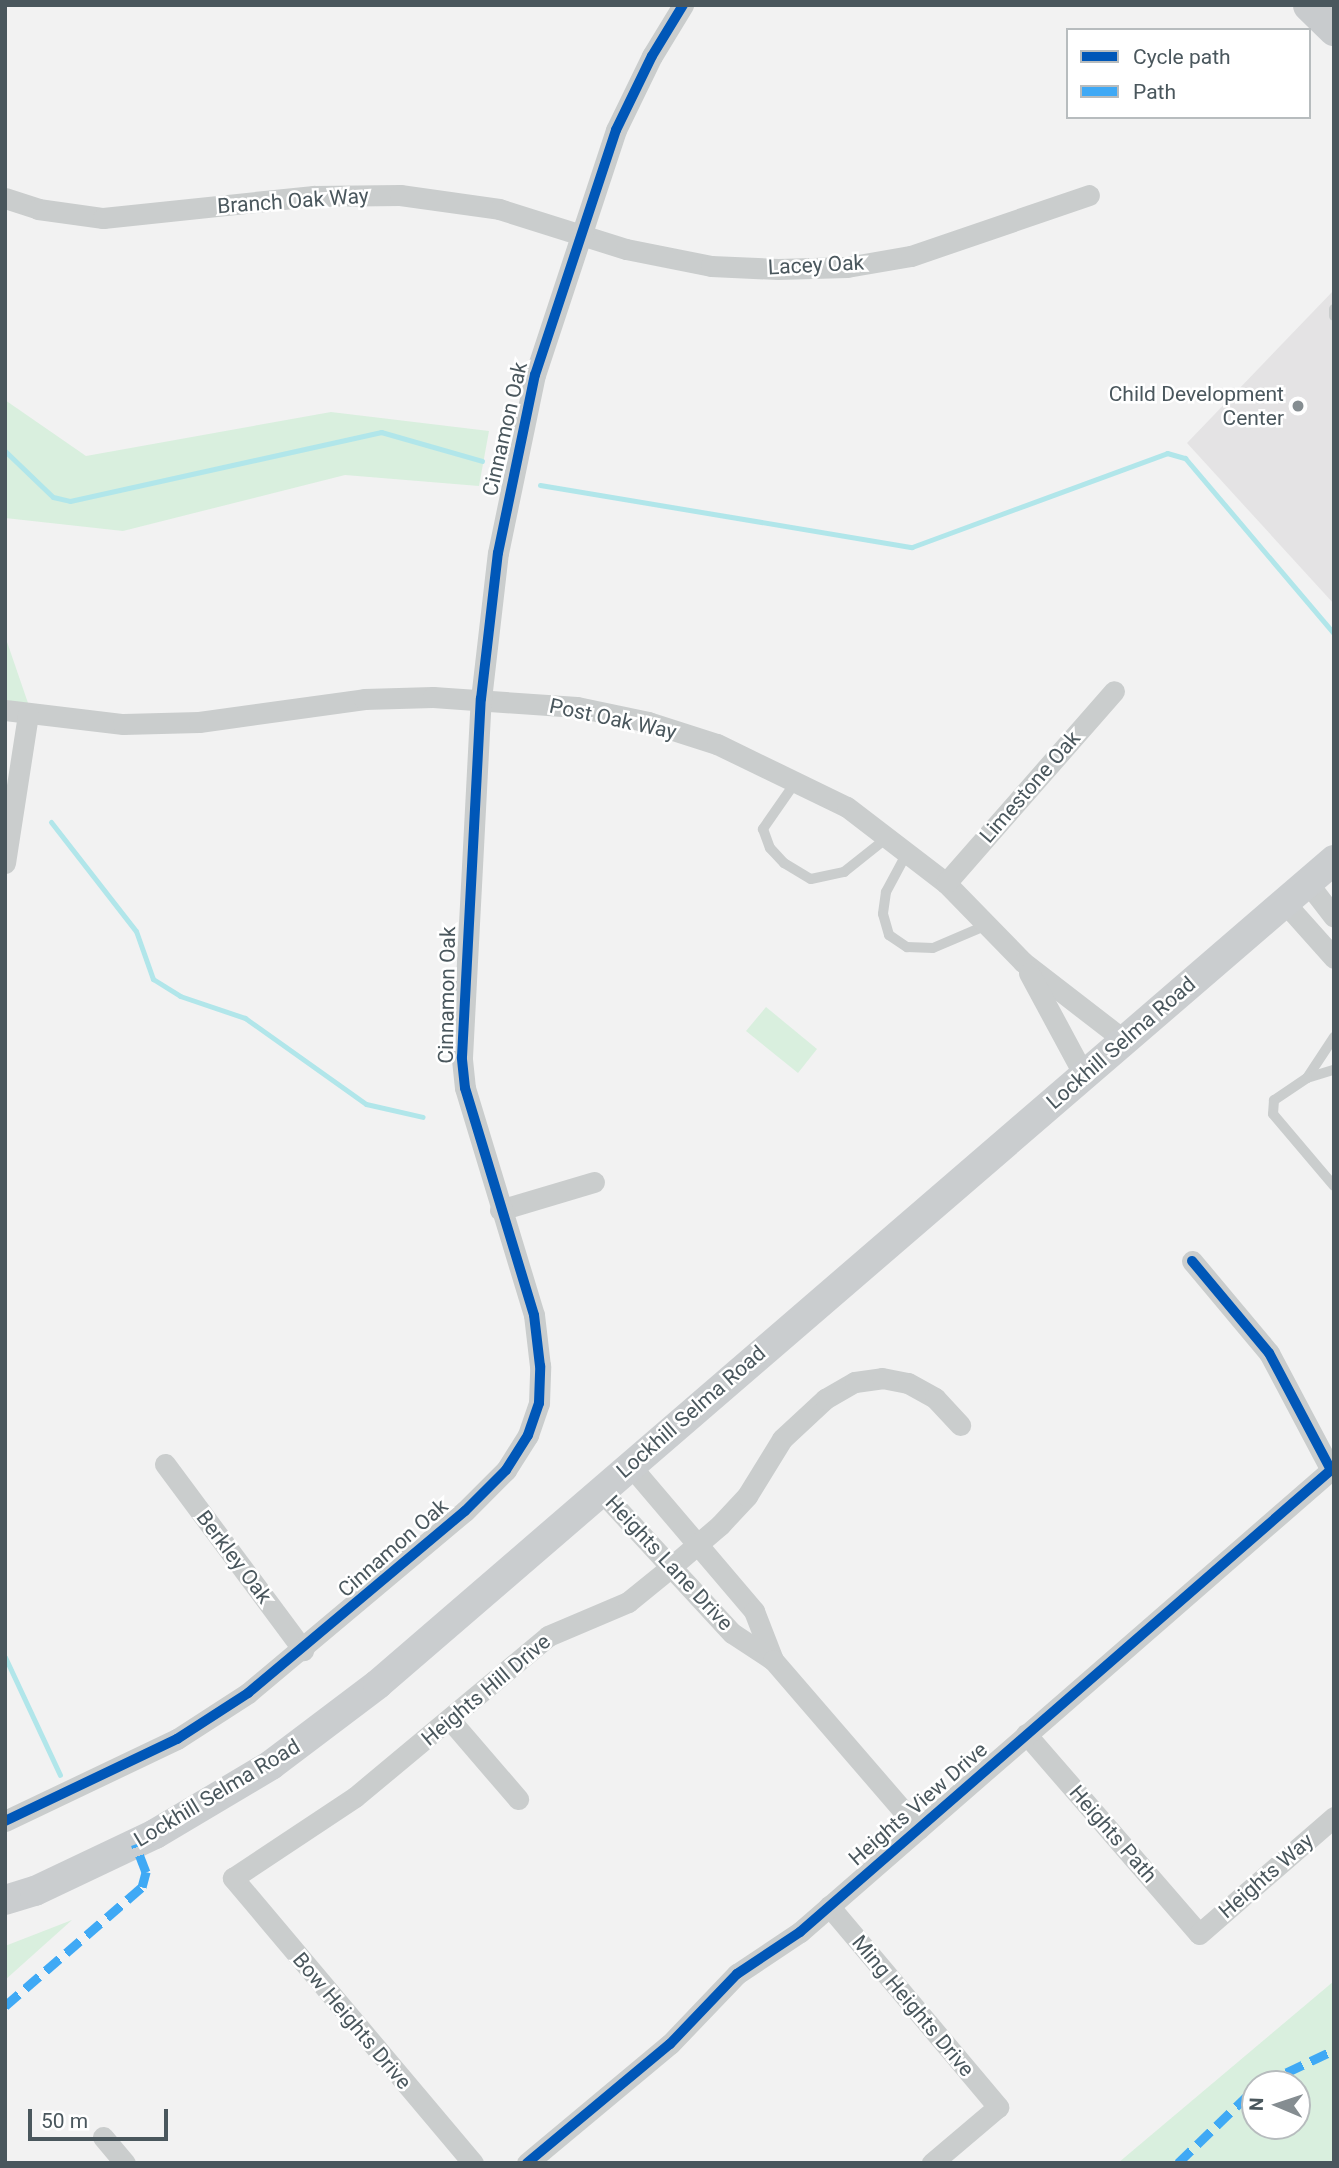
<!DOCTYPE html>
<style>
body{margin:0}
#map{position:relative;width:1339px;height:2168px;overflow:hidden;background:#f2f2f2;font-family:Roboto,sans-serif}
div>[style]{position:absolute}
.education>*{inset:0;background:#e4e3e4}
.green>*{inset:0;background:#d9efde}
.stream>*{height:5px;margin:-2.5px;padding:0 2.5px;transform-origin:2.5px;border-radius:2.5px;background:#b1e6ea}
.lane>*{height:10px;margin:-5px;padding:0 5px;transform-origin:5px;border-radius:5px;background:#cacdcd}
.street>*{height:21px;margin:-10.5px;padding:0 10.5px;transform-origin:10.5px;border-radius:10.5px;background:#cacdcd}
.secondary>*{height:30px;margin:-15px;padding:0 15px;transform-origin:15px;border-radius:15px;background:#cacdcf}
.primary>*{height:33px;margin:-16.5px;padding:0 16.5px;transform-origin:16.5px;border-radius:16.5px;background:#c8cbcd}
.quiet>*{height:9px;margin-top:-4.5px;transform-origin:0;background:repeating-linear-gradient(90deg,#3fa9f5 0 18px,transparent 0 27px)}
.cycleway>*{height:10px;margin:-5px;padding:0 5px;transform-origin:5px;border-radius:5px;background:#0057b8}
.dots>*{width:19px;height:19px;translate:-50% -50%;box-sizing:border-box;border:4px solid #fff;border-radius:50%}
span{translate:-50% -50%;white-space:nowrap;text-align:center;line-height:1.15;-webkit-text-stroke:5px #fff;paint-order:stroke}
.street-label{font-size:21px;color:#4a575d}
.poi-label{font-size:21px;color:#4a575d}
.right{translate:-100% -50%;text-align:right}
.frame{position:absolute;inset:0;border:7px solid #4a575d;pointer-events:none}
.legend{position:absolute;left:1066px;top:28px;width:245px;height:91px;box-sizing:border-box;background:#fff;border:2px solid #b7bcbe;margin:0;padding:9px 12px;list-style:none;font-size:21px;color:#4a575d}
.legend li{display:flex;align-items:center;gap:14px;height:35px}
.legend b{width:35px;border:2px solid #b7bcbe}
.north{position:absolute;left:1241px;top:2070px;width:70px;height:70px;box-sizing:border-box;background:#fff;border:2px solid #b7bcbe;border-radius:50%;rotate:272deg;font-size:19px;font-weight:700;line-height:28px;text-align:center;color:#4a575d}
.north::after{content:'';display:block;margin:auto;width:24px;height:32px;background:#858d91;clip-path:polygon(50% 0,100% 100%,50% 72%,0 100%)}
.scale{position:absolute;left:28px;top:2109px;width:140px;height:32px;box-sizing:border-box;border:4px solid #4a575d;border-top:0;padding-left:9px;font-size:21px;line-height:24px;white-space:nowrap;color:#4a575d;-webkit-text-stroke:5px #fff;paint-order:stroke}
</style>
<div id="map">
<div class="education">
<div style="clip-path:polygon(1334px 290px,1334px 604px,1187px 443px)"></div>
</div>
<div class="green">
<div style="clip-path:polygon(5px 400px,86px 456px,331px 412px,489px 431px,479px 486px,345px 475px,123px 531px,5px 518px)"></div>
<div style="clip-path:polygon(5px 636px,29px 706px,5px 700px)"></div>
<div style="clip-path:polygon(766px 1007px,817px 1049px,798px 1073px,746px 1031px)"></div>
<div style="clip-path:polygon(72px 1920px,5px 1980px,5px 1946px)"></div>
<div style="clip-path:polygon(evenodd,1334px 1981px,1334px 2163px,1118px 2163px,1334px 1981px,1255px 2084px,1297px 2084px,1297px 2126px,1255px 2126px,1255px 2084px)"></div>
</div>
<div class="stream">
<div style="left:5px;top:451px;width:66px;rotate:43.8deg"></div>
<div style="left:53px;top:497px;width:17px;rotate:13deg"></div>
<div style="left:70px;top:501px;width:319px;rotate:-12.5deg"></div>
<div style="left:381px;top:432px;width:105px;rotate:16deg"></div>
<div style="left:540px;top:485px;width:377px;rotate:9.5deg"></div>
<div style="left:912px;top:547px;width:272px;rotate:-20.2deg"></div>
<div style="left:1167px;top:453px;width:19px;rotate:16deg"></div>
<div style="left:1185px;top:458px;width:231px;rotate:49.7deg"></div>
<div style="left:51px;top:822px;width:138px;rotate:52.1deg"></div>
<div style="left:136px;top:931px;width:51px;rotate:70.5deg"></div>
<div style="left:153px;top:979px;width:32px;rotate:32deg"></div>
<div style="left:180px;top:996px;width:69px;rotate:18.7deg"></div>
<div style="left:245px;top:1018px;width:148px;rotate:35.4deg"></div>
<div style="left:366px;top:1104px;width:58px;rotate:12.8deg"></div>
<div style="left:5px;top:1657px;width:130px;rotate:65deg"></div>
</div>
<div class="lane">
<div style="left:1334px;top:309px;width:7px;rotate:90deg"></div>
<div style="left:797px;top:780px;width:60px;rotate:124.8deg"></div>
<div style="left:763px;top:829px;width:20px;rotate:70deg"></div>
<div style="left:770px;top:848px;width:21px;rotate:47deg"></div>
<div style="left:784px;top:863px;width:31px;rotate:31deg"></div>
<div style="left:811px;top:879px;width:34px;rotate:-12deg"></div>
<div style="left:844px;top:872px;width:56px;rotate:-38.5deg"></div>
<div style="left:908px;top:851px;width:47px;rotate:118.2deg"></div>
<div style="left:886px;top:892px;width:22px;rotate:98deg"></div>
<div style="left:883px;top:914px;width:22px;rotate:74deg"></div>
<div style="left:889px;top:935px;width:22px;rotate:34deg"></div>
<div style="left:907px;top:947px;width:26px;rotate:2deg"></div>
<div style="left:933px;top:948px;width:59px;rotate:-23.1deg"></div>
<div style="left:1334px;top:1037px;width:49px;rotate:123.4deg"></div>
<div style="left:1307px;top:1078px;width:28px;rotate:-17deg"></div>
<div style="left:1307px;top:1078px;width:40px;rotate:146deg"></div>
<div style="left:1274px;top:1100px;width:14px;rotate:94deg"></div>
<div style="left:1273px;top:1114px;width:94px;rotate:49.7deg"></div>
</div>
<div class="street">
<div style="left:5px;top:198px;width:35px;rotate:18deg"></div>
<div style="left:38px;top:209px;width:66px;rotate:7.9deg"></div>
<div style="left:103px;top:218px;width:212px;rotate:-6deg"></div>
<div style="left:314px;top:196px;width:86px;rotate:-0.7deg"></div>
<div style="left:400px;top:195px;width:100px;rotate:8deg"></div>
<div style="left:499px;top:209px;width:133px;rotate:17.5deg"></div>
<div style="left:626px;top:249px;width:87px;rotate:11.3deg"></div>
<div style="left:711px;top:266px;width:67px;rotate:2.6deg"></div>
<div style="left:778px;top:269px;width:69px;rotate:-1.7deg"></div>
<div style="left:847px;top:267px;width:65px;rotate:-9.8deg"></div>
<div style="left:911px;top:256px;width:188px;rotate:-18.9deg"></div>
<div style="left:5px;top:710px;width:119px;rotate:6.8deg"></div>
<div style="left:123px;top:724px;width:76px;rotate:-1.5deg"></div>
<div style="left:199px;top:722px;width:167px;rotate:-7.9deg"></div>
<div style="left:364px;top:699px;width:69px;rotate:-1.7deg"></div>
<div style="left:433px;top:697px;width:144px;rotate:4deg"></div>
<div style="left:577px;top:707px;width:73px;rotate:11.9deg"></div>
<div style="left:648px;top:722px;width:72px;rotate:17.7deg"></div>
<div style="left:717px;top:744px;width:144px;rotate:25.9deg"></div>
<div style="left:847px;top:807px;width:125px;rotate:37.5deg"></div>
<div style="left:946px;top:883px;width:110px;rotate:45.7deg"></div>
<div style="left:1023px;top:962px;width:128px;rotate:37.7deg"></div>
<div style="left:5px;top:863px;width:150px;rotate:-81.2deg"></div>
<div style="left:1307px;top:882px;width:44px;rotate:52.4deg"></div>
<div style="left:946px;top:883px;width:255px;rotate:-48.8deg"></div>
<div style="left:1284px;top:902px;width:75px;rotate:48.2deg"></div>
<div style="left:1029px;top:973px;width:116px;rotate:61.7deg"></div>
<div style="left:500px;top:1210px;width:98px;rotate:-16.6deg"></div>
<div style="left:165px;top:1464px;width:232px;rotate:53.4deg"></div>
<div style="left:629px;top:1464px;width:193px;rotate:49.6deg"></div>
<div style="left:754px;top:1611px;width:53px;rotate:68.8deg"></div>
<div style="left:600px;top:1490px;width:195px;rotate:47.3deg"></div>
<div style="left:732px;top:1633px;width:49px;rotate:33.4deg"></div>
<div style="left:773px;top:1660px;width:223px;rotate:49.2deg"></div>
<div style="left:451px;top:1721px;width:103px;rotate:49.3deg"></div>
<div style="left:1026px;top:1734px;width:264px;rotate:49.1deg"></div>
<div style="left:1199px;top:1934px;width:179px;rotate:-40.9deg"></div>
<div style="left:5px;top:1821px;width:191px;rotate:-25.5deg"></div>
<div style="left:177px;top:1739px;width:85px;rotate:-32.9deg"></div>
<div style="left:248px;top:1693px;width:283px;rotate:-40deg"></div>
<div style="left:465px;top:1511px;width:58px;rotate:-45deg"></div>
<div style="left:506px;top:1470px;width:41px;rotate:-57.8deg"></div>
<div style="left:528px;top:1435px;width:34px;rotate:-71deg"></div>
<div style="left:539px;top:1403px;width:37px;rotate:-88deg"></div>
<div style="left:540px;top:1366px;width:51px;rotate:-96.7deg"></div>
<div style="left:534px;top:1315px;width:237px;rotate:-106.9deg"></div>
<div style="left:465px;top:1088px;width:31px;rotate:-96deg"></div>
<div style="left:462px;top:1057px;width:359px;rotate:-87deg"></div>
<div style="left:481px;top:699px;width:147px;rotate:-83.4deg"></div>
<div style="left:498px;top:553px;width:182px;rotate:-78.3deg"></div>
<div style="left:535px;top:375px;width:258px;rotate:-71.7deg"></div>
<div style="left:616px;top:130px;width:82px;rotate:-64.1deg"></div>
<div style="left:652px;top:56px;width:60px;rotate:-58.7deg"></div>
<div style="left:829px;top:1906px;width:263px;rotate:49.9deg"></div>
<div style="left:998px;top:2107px;width:87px;rotate:139.7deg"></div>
<div style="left:103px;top:2137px;width:34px;rotate:50deg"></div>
<div style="left:473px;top:2163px;width:373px;rotate:-130.1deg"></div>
<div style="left:233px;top:1878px;width:146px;rotate:-33.6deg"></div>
<div style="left:355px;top:1797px;width:251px;rotate:-39.8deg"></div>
<div style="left:548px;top:1636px;width:87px;rotate:-23deg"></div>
<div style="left:628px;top:1602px;width:55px;rotate:-39.1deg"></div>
<div style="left:671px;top:1567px;width:65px;rotate:-40.6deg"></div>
<div style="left:720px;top:1525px;width:40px;rotate:-47deg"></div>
<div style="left:747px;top:1496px;width:67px;rotate:-58.4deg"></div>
<div style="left:782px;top:1439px;width:59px;rotate:-42.9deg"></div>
<div style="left:825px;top:1399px;width:34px;rotate:-30deg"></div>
<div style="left:855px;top:1382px;width:27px;rotate:-8deg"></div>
<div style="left:882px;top:1378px;width:26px;rotate:11deg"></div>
<div style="left:908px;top:1383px;width:31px;rotate:29deg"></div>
<div style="left:935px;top:1398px;width:37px;rotate:47deg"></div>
<div style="left:527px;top:2163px;width:186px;rotate:-39.8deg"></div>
<div style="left:670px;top:2044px;width:97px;rotate:-46.3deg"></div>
<div style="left:737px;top:1974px;width:76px;rotate:-33.7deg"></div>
<div style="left:800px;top:1932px;width:704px;rotate:-41.03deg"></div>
<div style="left:1331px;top:1470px;width:132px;rotate:-117.9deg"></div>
<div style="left:1269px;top:1353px;width:120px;rotate:-129.9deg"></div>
</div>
<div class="secondary">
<div style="left:5px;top:1900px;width:31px;rotate:-17deg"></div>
<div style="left:35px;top:1891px;width:133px;rotate:-25.4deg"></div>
<div style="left:155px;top:1834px;width:135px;rotate:-30.7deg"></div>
<div style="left:271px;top:1765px;width:134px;rotate:-37.1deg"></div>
<div style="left:378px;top:1684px;width:1262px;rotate:-40.76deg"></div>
</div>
<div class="primary">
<div style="left:1309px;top:5px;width:35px;rotate:44deg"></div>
</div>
<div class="quiet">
<div style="left:5px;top:2006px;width:181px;rotate:-41deg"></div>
<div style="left:142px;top:1887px;width:16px;rotate:-75deg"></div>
<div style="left:146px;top:1872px;width:30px;rotate:-111deg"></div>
<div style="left:1262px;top:2084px;width:80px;rotate:-25.3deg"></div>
<div style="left:1178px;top:2163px;width:107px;rotate:-44.2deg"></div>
</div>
<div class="cycleway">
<div style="left:5px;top:1821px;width:191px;rotate:-25.5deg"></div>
<div style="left:177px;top:1739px;width:85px;rotate:-32.9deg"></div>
<div style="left:248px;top:1693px;width:283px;rotate:-40deg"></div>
<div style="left:465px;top:1511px;width:58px;rotate:-45deg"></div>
<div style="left:506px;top:1470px;width:41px;rotate:-57.8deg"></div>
<div style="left:528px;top:1435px;width:34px;rotate:-71deg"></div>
<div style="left:539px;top:1403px;width:37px;rotate:-88deg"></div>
<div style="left:540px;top:1366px;width:51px;rotate:-96.7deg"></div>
<div style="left:534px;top:1315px;width:237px;rotate:-106.9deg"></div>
<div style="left:465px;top:1088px;width:31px;rotate:-96deg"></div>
<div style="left:462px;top:1057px;width:359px;rotate:-87deg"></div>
<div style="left:481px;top:699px;width:147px;rotate:-83.4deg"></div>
<div style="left:498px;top:553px;width:182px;rotate:-78.3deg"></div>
<div style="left:535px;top:375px;width:258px;rotate:-71.7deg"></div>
<div style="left:616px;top:130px;width:82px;rotate:-64.1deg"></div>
<div style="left:652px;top:56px;width:60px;rotate:-58.7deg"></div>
<div style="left:527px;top:2163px;width:186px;rotate:-39.8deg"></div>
<div style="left:670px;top:2044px;width:97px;rotate:-46.3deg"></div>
<div style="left:737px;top:1974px;width:76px;rotate:-33.7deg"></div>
<div style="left:800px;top:1932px;width:704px;rotate:-41.03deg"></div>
<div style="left:1331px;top:1470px;width:132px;rotate:-117.9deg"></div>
<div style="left:1269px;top:1353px;width:120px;rotate:-129.9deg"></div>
</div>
<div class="dots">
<div style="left:1298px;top:406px;background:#858d91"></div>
</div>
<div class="street-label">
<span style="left:293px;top:201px;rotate:-4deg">Branch Oak Way</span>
<span style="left:816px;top:265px;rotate:-3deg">Lacey Oak</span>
<span style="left:505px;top:429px;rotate:-77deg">Cinnamon Oak</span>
<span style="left:613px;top:719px;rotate:12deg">Post Oak Way</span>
<span style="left:1030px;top:787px;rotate:-49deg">Limestone Oak</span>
<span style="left:447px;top:995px;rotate:-89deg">Cinnamon Oak</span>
<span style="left:1121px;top:1043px;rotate:-41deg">Lockhill Selma Road</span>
<span style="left:691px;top:1412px;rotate:-41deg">Lockhill Selma Road</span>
<span style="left:393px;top:1548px;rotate:-41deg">Cinnamon Oak</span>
<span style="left:234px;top:1557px;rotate:53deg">Berkley Oak</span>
<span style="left:669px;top:1563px;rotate:47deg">Heights Lane Drive</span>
<span style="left:486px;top:1690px;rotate:-40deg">Heights Hill Drive</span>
<span style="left:217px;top:1793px;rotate:-31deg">Lockhill Selma Road</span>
<span style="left:918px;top:1804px;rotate:-41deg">Heights View Drive</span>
<span style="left:1113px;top:1834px;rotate:49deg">Heights Path</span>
<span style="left:1266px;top:1876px;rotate:-41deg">Heights Way</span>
<span style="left:913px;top:2006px;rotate:50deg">Ming Heights Drive</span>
<span style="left:352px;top:2021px;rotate:50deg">Bow Heights Drive</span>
</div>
<div class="poi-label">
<span class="right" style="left:1284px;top:406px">Child Development<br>Center</span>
</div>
<div class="frame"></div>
<ul class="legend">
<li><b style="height:9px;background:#0057b8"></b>Cycle path</li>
<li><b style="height:9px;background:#3fa9f5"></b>Path</li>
</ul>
<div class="north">N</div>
<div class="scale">50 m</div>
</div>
